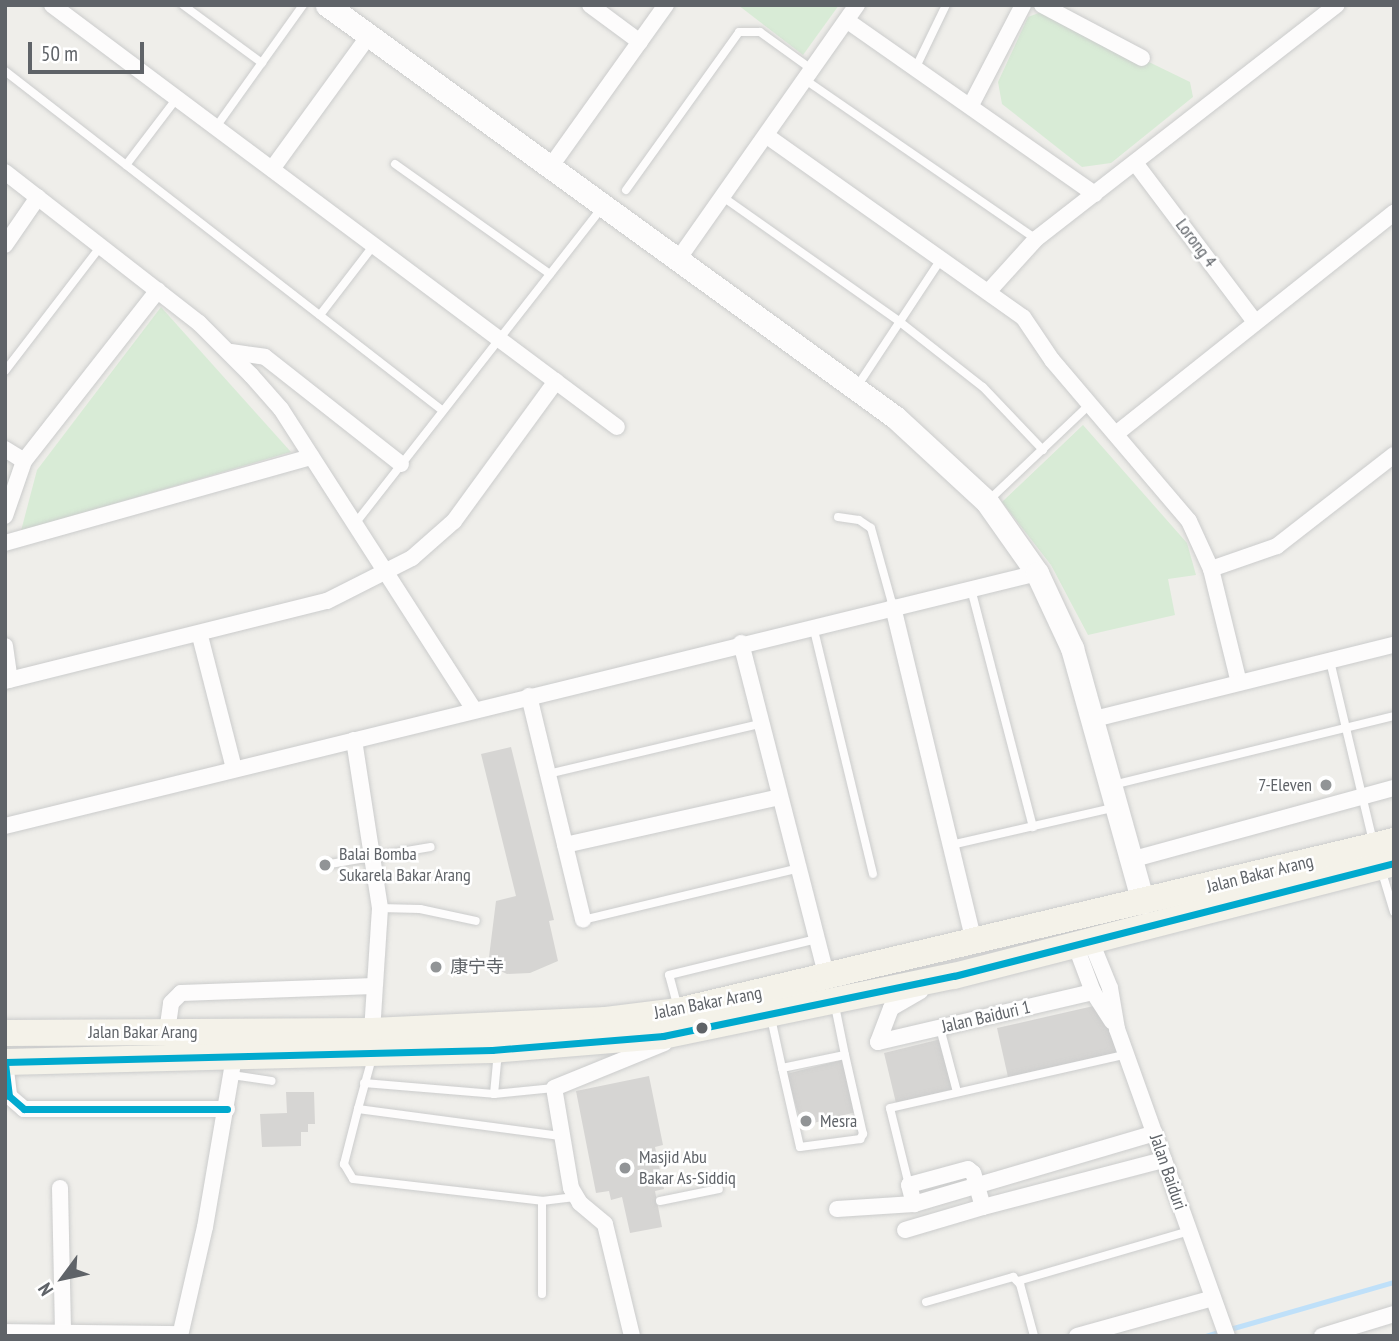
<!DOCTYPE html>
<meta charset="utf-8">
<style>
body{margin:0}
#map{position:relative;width:1399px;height:1341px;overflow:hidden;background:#efeeea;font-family:"PT Sans Narrow","Noto Sans SC",sans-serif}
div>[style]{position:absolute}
.green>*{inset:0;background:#d8ebd6}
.stream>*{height:4.5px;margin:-2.25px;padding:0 2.25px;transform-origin:2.25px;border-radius:2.25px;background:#bfe0f9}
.building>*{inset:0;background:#d6d5d3}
.roads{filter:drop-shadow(0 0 2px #cbcccc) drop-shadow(0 0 2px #cbcccc)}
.lane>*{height:8px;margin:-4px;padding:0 4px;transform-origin:4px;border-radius:4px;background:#fdfcfc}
.street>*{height:16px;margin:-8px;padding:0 8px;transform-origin:8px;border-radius:8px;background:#fdfcfc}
.secondary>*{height:23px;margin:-11.5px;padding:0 11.5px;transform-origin:11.5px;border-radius:11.5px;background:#fdfcfc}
.primary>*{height:26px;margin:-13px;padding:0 13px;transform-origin:13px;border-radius:13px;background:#f4f2e9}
.bus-1>*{height:7px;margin:-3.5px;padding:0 3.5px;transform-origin:3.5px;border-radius:3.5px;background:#00a9ce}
.dots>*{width:19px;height:19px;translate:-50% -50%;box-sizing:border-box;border:4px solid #fff;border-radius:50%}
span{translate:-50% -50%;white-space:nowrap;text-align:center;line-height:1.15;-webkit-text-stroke:5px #fff;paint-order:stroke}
.street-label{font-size:18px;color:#5f6368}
.poi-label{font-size:18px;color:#5f6368}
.right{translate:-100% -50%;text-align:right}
.left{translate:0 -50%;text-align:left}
.frame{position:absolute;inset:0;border:7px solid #5f6368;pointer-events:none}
.north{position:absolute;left:28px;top:1243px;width:70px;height:70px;-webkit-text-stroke:5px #fff;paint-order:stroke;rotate:237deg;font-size:19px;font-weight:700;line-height:28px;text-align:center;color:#5f6368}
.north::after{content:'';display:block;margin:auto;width:24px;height:32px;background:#5f6368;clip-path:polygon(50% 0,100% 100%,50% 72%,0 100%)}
.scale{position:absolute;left:28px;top:42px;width:116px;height:32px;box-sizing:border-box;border:4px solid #5f6368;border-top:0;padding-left:9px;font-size:21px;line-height:24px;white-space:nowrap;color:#5f6368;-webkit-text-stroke:5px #fff;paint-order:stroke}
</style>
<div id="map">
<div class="green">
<div style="clip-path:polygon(738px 5px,839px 5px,803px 55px)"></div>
<div style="clip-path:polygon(1044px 11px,1190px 82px,1193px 97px,1111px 163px,1082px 167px,1002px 104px,998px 82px,1028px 17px)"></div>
<div style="clip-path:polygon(161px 307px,291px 452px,21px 531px,37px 470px)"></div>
<div style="clip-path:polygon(1083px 425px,1187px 543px,1196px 575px,1168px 579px,1175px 615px,1088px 635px,1051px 565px,1002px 502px)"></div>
</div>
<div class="stream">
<div style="left:1230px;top:1329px;width:171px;rotate:-16deg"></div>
<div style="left:1206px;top:1336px;width:16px;rotate:-18deg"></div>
</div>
<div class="building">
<div style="clip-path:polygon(511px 747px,554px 920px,549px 921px,558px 961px,530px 973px,507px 974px,488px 965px,496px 901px,516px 896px,481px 754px)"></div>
<div style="clip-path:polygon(1098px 1005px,1119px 1052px,1008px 1077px,997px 1028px)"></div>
<div style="clip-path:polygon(941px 1039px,958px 1088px,896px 1103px,884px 1053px)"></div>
<div style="clip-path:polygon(842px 1060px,856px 1112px,802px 1126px,786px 1074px)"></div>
<div style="clip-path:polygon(649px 1076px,663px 1145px,655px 1147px,664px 1189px,655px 1191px,662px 1227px,630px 1233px,622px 1197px,611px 1200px,609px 1191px,596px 1193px,576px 1091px)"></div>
<div style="clip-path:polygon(286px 1092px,314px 1092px,315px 1124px,308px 1124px,308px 1132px,301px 1132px,301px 1146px,262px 1147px,260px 1114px,287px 1113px)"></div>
</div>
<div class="roads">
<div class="lane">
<div style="left:183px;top:5px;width:98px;rotate:36.3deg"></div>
<div style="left:916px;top:67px;width:69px;rotate:-64.2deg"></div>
<div style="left:5px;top:71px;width:554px;rotate:37.82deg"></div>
<div style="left:807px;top:81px;width:278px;rotate:34.6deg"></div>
<div style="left:216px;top:127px;width:150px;rotate:-54.5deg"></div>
<div style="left:395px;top:164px;width:190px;rotate:35.4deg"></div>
<div style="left:126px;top:165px;width:84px;rotate:-52.7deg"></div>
<div style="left:626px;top:190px;width:194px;rotate:-54.4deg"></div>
<div style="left:739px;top:32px;width:21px"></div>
<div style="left:760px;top:32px;width:67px;rotate:35.8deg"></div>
<div style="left:723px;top:197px;width:217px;rotate:35.2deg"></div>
<div style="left:900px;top:322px;width:105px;rotate:38.1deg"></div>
<div style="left:983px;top:387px;width:87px;rotate:46.4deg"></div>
<div style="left:320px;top:315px;width:88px;rotate:-52.4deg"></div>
<div style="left:5px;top:371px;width:158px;rotate:-52.5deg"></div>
<div style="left:858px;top:385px;width:151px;rotate:-56.6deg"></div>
<div style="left:989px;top:500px;width:138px;rotate:-43.5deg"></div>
<div style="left:838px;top:517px;width:21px;rotate:8deg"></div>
<div style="left:859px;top:520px;width:14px;rotate:34deg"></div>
<div style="left:871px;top:528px;width:82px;rotate:74.4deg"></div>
<div style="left:354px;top:525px;width:402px;rotate:-52deg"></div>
<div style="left:971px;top:589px;width:246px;rotate:75.4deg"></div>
<div style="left:813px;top:626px;width:255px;rotate:76.4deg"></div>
<div style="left:1330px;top:661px;width:186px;rotate:76.6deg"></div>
<div style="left:548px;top:774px;width:217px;rotate:-13.3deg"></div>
<div style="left:1113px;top:785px;width:289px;rotate:-13.8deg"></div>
<div style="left:951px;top:845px;width:166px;rotate:-12.9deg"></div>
<div style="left:330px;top:864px;width:102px;rotate:-9.6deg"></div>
<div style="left:1381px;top:869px;width:45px;rotate:73.2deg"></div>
<div style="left:380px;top:908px;width:40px;rotate:1.4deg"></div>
<div style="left:420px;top:909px;width:57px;rotate:12.1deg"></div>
<div style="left:583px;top:920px;width:222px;rotate:-13.5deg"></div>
<div style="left:678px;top:1008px;width:34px;rotate:-105deg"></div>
<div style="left:669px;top:975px;width:152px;rotate:-13.7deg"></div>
<div style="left:771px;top:1018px;width:51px;rotate:77.6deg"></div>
<div style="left:782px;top:1068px;width:64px;rotate:-11.7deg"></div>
<div style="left:845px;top:1055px;width:50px;rotate:-101.5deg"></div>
<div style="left:940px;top:1028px;width:66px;rotate:75.1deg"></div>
<div style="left:372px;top:1058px;width:53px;rotate:105.4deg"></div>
<div style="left:358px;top:1109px;width:204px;rotate:7.6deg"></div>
<div style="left:782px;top:1068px;width:81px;rotate:77.2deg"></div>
<div style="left:800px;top:1147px;width:61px;rotate:-7.6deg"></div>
<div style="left:860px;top:1139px;width:6px;rotate:-59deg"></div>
<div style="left:863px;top:1134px;width:81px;rotate:-102.8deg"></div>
<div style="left:232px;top:1075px;width:40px;rotate:8.5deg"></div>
<div style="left:364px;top:1083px;width:130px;rotate:4.8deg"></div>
<div style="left:494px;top:1094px;width:60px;rotate:-5.7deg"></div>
<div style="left:494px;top:1094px;width:42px;rotate:-84.6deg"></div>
<div style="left:358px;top:1109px;width:57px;rotate:104.3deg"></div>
<div style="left:344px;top:1164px;width:17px;rotate:59deg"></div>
<div style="left:353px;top:1179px;width:190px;rotate:6.6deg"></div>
<div style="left:542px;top:1201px;width:33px;rotate:-7deg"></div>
<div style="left:909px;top:1185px;width:79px;rotate:-103.9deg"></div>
<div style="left:890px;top:1108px;width:243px;rotate:-12.8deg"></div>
<div style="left:542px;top:1201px;width:93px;rotate:90deg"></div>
<div style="left:660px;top:1201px;width:60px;rotate:-11.5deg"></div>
<div style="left:1018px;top:1281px;width:178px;rotate:-16.3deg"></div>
<div style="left:926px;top:1302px;width:91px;rotate:-16deg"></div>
<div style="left:1013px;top:1277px;width:10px;rotate:45deg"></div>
<div style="left:1020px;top:1284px;width:54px;rotate:74.9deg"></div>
</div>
<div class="street">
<div style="left:52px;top:5px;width:705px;rotate:36.76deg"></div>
<div style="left:590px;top:5px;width:62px;rotate:36.5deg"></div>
<div style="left:1042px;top:5px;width:113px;rotate:27.9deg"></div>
<div style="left:849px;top:22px;width:300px;rotate:35deg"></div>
<div style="left:971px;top:105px;width:113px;rotate:-62.5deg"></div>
<div style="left:767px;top:136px;width:314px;rotate:35.3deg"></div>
<div style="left:1023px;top:317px;width:52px;rotate:56deg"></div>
<div style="left:1052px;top:360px;width:211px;rotate:49.6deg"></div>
<div style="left:1189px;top:521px;width:53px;rotate:65.4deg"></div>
<div style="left:1211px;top:569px;width:117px;rotate:76.2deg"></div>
<div style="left:1136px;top:164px;width:198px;rotate:53deg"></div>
<div style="left:551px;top:166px;width:198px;rotate:-54.5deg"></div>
<div style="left:272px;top:169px;width:163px;rotate:-54deg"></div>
<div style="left:5px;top:172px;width:246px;rotate:37.9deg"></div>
<div style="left:199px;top:323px;width:74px;rotate:45deg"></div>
<div style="left:251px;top:375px;width:45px;rotate:48.6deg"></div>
<div style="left:281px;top:409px;width:358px;rotate:57.3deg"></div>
<div style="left:5px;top:245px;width:58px;rotate:-55.5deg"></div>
<div style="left:677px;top:261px;width:313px;rotate:-54.9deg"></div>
<div style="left:988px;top:292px;width:72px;rotate:-47.8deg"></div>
<div style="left:1036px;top:239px;width:381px;rotate:-37.9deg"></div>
<div style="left:231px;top:352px;width:34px;rotate:8deg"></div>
<div style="left:265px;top:357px;width:173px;rotate:38.2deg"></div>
<div style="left:1117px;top:433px;width:354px;rotate:-38.5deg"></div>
<div style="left:5px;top:449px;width:22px;rotate:32deg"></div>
<div style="left:5px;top:516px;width:58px;rotate:-70.9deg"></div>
<div style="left:24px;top:461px;width:217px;rotate:-51.9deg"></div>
<div style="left:5px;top:543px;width:318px;rotate:-15.7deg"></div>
<div style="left:1211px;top:569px;width:70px;rotate:-19.2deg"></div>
<div style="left:1277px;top:546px;width:148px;rotate:-37.9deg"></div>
<div style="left:893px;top:607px;width:345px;rotate:76.4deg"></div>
<div style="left:200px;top:636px;width:136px;rotate:75.6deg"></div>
<div style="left:741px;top:643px;width:346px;rotate:75.6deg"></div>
<div style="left:5px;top:646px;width:34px;rotate:82deg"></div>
<div style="left:5px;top:681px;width:332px;rotate:-14deg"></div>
<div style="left:327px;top:601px;width:95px;rotate:-26.8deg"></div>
<div style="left:412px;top:558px;width:56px;rotate:-41.4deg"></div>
<div style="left:454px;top:521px;width:173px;rotate:-53.9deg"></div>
<div style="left:529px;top:696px;width:230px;rotate:76.4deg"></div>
<div style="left:1094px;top:719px;width:309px;rotate:-13.9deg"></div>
<div style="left:354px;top:740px;width:170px;rotate:81.2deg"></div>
<div style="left:380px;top:908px;width:123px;rotate:93.7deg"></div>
<div style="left:5px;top:826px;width:1063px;rotate:-13.77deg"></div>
<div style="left:565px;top:845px;width:220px;rotate:-12.6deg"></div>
<div style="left:1134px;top:859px;width:270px;rotate:-15.3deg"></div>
<div style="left:1090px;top:939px;width:53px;rotate:67.8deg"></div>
<div style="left:1110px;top:988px;width:42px;rotate:80.3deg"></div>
<div style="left:1117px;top:1029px;width:326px;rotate:70.3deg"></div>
<div style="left:1075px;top:944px;width:51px;rotate:69.4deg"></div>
<div style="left:1093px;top:992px;width:35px;rotate:57deg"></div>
<div style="left:167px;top:1032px;width:29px;rotate:-82deg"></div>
<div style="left:171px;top:1003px;width:14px;rotate:-45deg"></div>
<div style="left:181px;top:993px;width:193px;rotate:-2.1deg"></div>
<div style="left:878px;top:1042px;width:221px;rotate:-13.1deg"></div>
<div style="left:878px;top:1042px;width:36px;rotate:-69deg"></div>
<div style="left:891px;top:1008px;width:34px;rotate:-30deg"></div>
<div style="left:5px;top:1062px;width:34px;rotate:83deg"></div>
<div style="left:9px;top:1096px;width:20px;rotate:41deg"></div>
<div style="left:24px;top:1109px;width:203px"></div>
<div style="left:60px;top:1188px;width:143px;rotate:88.8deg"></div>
<div style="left:983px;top:1207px;width:187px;rotate:-14.6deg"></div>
<div style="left:837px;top:1209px;width:77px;rotate:-3.7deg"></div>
<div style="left:914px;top:1204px;width:251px;rotate:-16.4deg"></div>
<div style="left:905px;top:1230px;width:81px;rotate:-16.4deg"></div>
<div style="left:983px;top:1207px;width:35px;rotate:-106deg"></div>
<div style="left:973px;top:1173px;width:6px;rotate:-141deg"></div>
<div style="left:968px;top:1169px;width:61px;rotate:164.8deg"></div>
<div style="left:909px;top:1185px;width:20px;rotate:75deg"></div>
<div style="left:5px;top:1332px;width:175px;rotate:0.7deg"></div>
<div style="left:180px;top:1336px;width:112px;rotate:-77.1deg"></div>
<div style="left:205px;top:1227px;width:171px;rotate:-80.3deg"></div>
<div style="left:632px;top:1336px;width:115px;rotate:-103.6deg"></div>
<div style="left:605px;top:1224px;width:33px;rotate:-140deg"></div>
<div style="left:580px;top:1203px;width:17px;rotate:-121deg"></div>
<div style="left:571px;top:1188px;width:101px;rotate:-99.6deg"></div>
<div style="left:554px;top:1088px;width:119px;rotate:-22.2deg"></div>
<div style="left:1077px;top:1336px;width:141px;rotate:-15.6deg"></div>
<div style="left:1322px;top:1336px;width:75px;rotate:-17deg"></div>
</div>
<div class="secondary">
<div style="left:327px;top:5px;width:702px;rotate:35.96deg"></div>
<div style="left:895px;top:417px;width:125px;rotate:42.7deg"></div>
<div style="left:987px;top:502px;width:87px;rotate:54.8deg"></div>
<div style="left:1037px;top:573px;width:83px;rotate:65deg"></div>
<div style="left:1072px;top:648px;width:264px;rotate:74.4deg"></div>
</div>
<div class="primary">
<div style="left:5px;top:1033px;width:367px;rotate:-0.3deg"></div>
<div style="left:372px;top:1031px;width:234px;rotate:-2.7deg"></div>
<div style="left:606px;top:1020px;width:73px;rotate:-7.1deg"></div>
<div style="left:678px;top:1011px;width:736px;rotate:-13.36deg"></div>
<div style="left:5px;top:1062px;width:487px;rotate:-1.4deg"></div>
<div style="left:492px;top:1050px;width:172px;rotate:-4.7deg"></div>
<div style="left:663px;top:1036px;width:297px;rotate:-11.7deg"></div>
<div style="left:954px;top:976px;width:454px;rotate:-14.4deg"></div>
</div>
</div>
<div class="bus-1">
<div style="left:227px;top:1109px;width:203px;rotate:180deg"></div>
<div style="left:24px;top:1109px;width:20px;rotate:-139deg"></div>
<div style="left:9px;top:1096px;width:34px;rotate:-97deg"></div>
<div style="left:5px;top:1062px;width:487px;rotate:-1.4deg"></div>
<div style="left:492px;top:1050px;width:172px;rotate:-4.7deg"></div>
<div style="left:663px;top:1036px;width:297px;rotate:-11.7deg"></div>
<div style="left:954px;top:976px;width:454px;rotate:-14.4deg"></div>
</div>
<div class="dots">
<div style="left:1326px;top:785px;background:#919496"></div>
<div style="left:325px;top:865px;background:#919496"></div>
<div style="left:436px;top:967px;background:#919496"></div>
<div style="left:702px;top:1028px;background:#5f6368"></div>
<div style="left:806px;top:1121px;background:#919496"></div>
<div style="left:625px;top:1168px;background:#919496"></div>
</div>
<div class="street-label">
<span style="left:1196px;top:243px;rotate:53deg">Lorong 4</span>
<span style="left:1260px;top:874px;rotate:-14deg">Jalan Bakar Arang</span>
<span style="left:708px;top:1003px;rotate:-11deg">Jalan Bakar Arang</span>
<span style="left:986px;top:1017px;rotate:-13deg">Jalan Baiduri 1</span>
<span style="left:143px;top:1032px">Jalan Bakar Arang</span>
<span style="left:1168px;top:1172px;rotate:71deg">Jalan Baiduri</span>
</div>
<div class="poi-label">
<span class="right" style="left:1312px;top:785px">7-Eleven</span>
<span class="left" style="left:339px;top:865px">Balai Bomba<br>Sukarela Bakar Arang</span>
<span class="left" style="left:450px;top:967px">康宁寺</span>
<span class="left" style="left:820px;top:1121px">Mesra</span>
<span class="left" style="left:639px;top:1168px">Masjid Abu<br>Bakar As-Siddiq</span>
</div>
<div class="frame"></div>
<div class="north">N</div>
<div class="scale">50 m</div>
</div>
